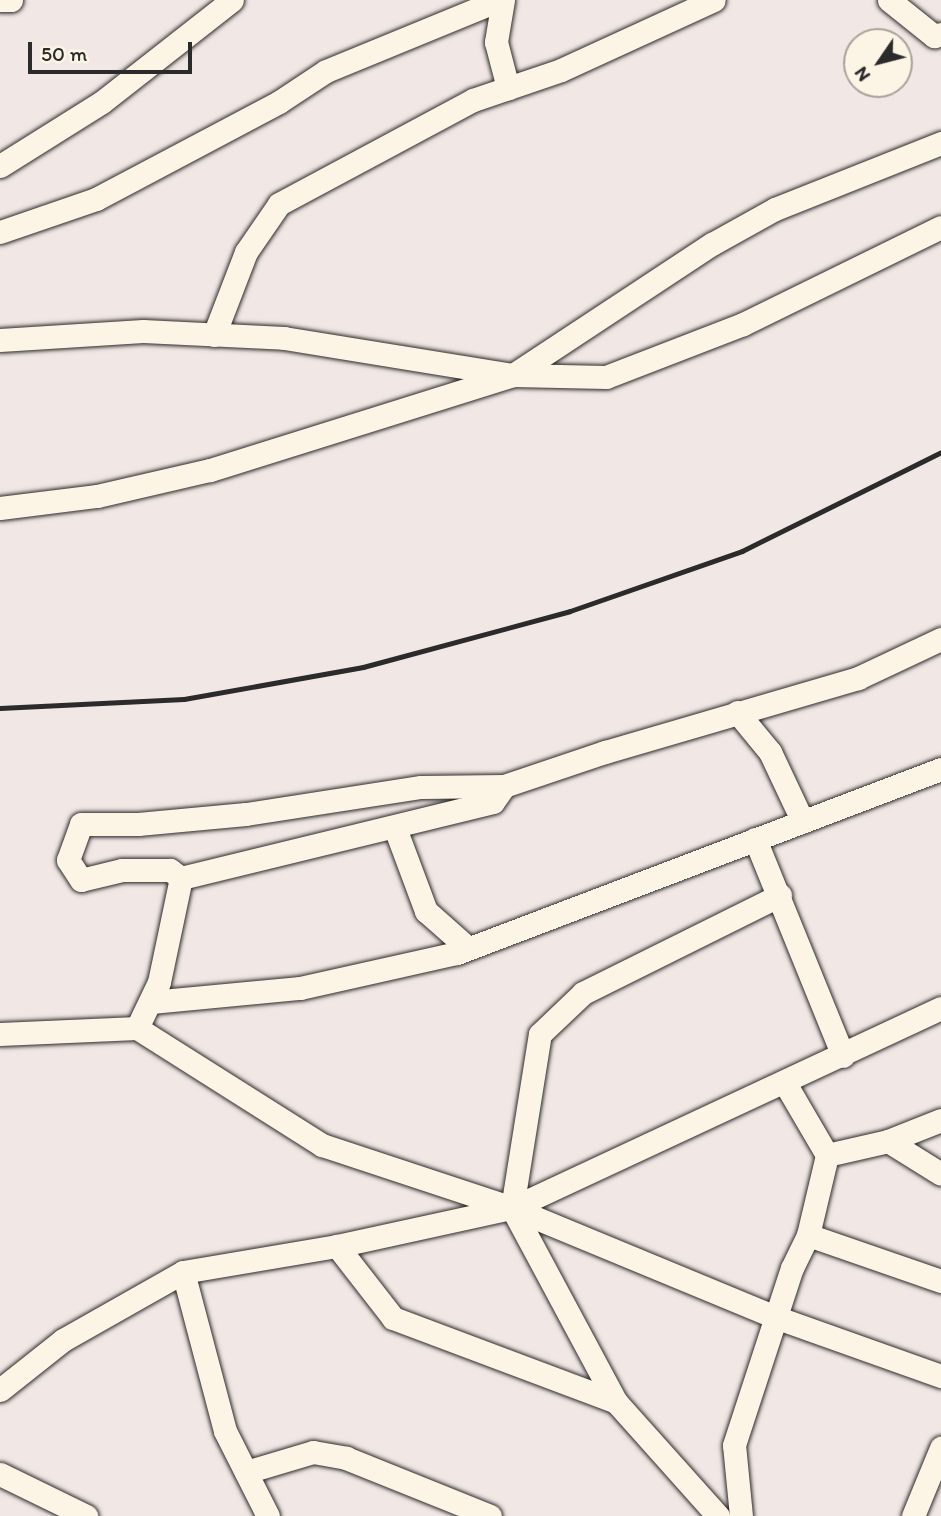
<!DOCTYPE html>
<style>
body{margin:0}
#map{position:relative;width:941px;height:1516px;overflow:hidden;background:#f1e8e5;font-family:Itim,sans-serif}
div>[style]{position:absolute}
.roads{filter:drop-shadow(0 0 2px #2b2b2b) drop-shadow(0 0 2px #2b2b2b)}
.minor>*{height:23px;margin:-11.5px;padding:0 11.5px;transform-origin:11.5px;border-radius:11.5px;background:#fcf5e5}
.rail>*{height:5px;margin:-2.5px;padding:0 2.5px;transform-origin:2.5px;border-radius:2.5px;background:#2b2b2b}
span{translate:-50% -50%;white-space:nowrap;text-align:center;line-height:1.15;-webkit-text-stroke:5px #fcf5e5;paint-order:stroke}
.north{position:absolute;left:843px;top:28px;width:70px;height:70px;box-sizing:border-box;background:#fcf5e5;border:2px solid #a8a49b;border-radius:50%;rotate:235deg;font-size:19px;font-weight:700;line-height:28px;text-align:center;color:#2b2b2b}
.north::after{content:'';display:block;margin:auto;width:24px;height:32px;background:#2b2b2b;clip-path:polygon(50% 0,100% 100%,50% 72%,0 100%)}
.scale{position:absolute;left:28px;top:42px;width:164px;height:32px;box-sizing:border-box;border:4px solid #2b2b2b;border-top:0;padding-left:9px;font-size:21px;line-height:24px;white-space:nowrap;color:#2b2b2b;-webkit-text-stroke:5px #fcf5e5;paint-order:stroke}
</style>
<div id="map">
<div class="roads">
<div class="minor">
<div style="left:1px;top:0;width:10px"></div>
<div style="left:503px;top:0;width:43px;rotate:99.5deg"></div>
<div style="left:496px;top:42px;width:48px;rotate:75.4deg"></div>
<div style="left:889px;top:0;width:58px;rotate:38.7deg"></div>
<div style="left:934px;top:36px;width:7px;rotate:-16deg"></div>
<div style="left:0;top:166px;width:120px;rotate:-32.1deg"></div>
<div style="left:102px;top:102px;width:165px;rotate:-38.1deg"></div>
<div style="left:0;top:232px;width:102px;rotate:-19deg"></div>
<div style="left:96px;top:199px;width:207px;rotate:-27.9deg"></div>
<div style="left:279px;top:102px;width:56px;rotate:-33.4deg"></div>
<div style="left:326px;top:71px;width:187px;rotate:-22.3deg"></div>
<div style="left:214px;top:335px;width:89px;rotate:-68.9deg"></div>
<div style="left:246px;top:252px;width:58px;rotate:-55.5deg"></div>
<div style="left:279px;top:204px;width:220px;rotate:-28.2deg"></div>
<div style="left:473px;top:100px;width:93px;rotate:-18.8deg"></div>
<div style="left:561px;top:70px;width:168px;rotate:-24.6deg"></div>
<div style="left:0;top:340px;width:143px;rotate:-3.6deg"></div>
<div style="left:143px;top:331px;width:141px;rotate:2.8deg"></div>
<div style="left:284px;top:338px;width:232px;rotate:9.2deg"></div>
<div style="left:513px;top:375px;width:93px;rotate:1.2deg"></div>
<div style="left:606px;top:377px;width:147px;rotate:-21.1deg"></div>
<div style="left:743px;top:324px;width:220px;rotate:-26.1deg"></div>
<div style="left:0;top:508px;width:98px;rotate:-7.1deg"></div>
<div style="left:97px;top:496px;width:116px;rotate:-13deg"></div>
<div style="left:210px;top:470px;width:318px;rotate:-17.4deg"></div>
<div style="left:513px;top:375px;width:238px;rotate:-33.4deg"></div>
<div style="left:712px;top:244px;width:72px;rotate:-29.1deg"></div>
<div style="left:775px;top:209px;width:179px;rotate:-21.7deg"></div>
<div style="left:737px;top:712px;width:52px;rotate:50.5deg"></div>
<div style="left:770px;top:752px;width:77px;rotate:64.8deg"></div>
<div style="left:395px;top:828px;width:89px;rotate:69.5deg"></div>
<div style="left:426px;top:911px;width:56px;rotate:41.4deg"></div>
<div style="left:755px;top:839px;width:234px;rotate:67.9deg"></div>
<div style="left:181px;top:878px;width:321px;rotate:-13.7deg"></div>
<div style="left:493px;top:802px;width:19px;rotate:-55deg"></div>
<div style="left:151px;top:1002px;width:150px;rotate:-5.4deg"></div>
<div style="left:300px;top:988px;width:161px;rotate:-12.6deg"></div>
<div style="left:457px;top:953px;width:518px;rotate:-20.82deg"></div>
<div style="left:137px;top:1028px;width:219px;rotate:32.3deg"></div>
<div style="left:322px;top:1145px;width:200px;rotate:18.3deg"></div>
<div style="left:512px;top:1208px;width:285px;rotate:22.5deg"></div>
<div style="left:775px;top:1317px;width:176px;rotate:19.6deg"></div>
<div style="left:0;top:1034px;width:137px;rotate:-2.5deg"></div>
<div style="left:137px;top:1028px;width:51px;rotate:-64.4deg"></div>
<div style="left:159px;top:982px;width:106px;rotate:-78.1deg"></div>
<div style="left:181px;top:878px;width:14px;rotate:-144deg"></div>
<div style="left:170px;top:870px;width:48px;rotate:180deg"></div>
<div style="left:122px;top:870px;width:42px;rotate:166.3deg"></div>
<div style="left:81px;top:880px;width:24px;rotate:-123deg"></div>
<div style="left:68px;top:860px;width:38px;rotate:-70deg"></div>
<div style="left:81px;top:824px;width:57px"></div>
<div style="left:138px;top:824px;width:108px;rotate:-5.3deg"></div>
<div style="left:246px;top:814px;width:177px;rotate:-8.8deg"></div>
<div style="left:421px;top:787px;width:83px;rotate:-0.7deg"></div>
<div style="left:504px;top:786px;width:107px;rotate:-18.6deg"></div>
<div style="left:605px;top:752px;width:264px;rotate:-16.3deg"></div>
<div style="left:858px;top:678px;width:92px;rotate:-25.2deg"></div>
<div style="left:888px;top:1141px;width:57px;rotate:-21.6deg"></div>
<div style="left:827px;top:1155px;width:63px;rotate:-12.9deg"></div>
<div style="left:888px;top:1141px;width:62px;rotate:31.9deg"></div>
<div style="left:808px;top:1235px;width:141px;rotate:19.1deg"></div>
<div style="left:337px;top:1246px;width:91px;rotate:52.1deg"></div>
<div style="left:393px;top:1318px;width:238px;rotate:20.6deg"></div>
<div style="left:183px;top:1272px;width:164px;rotate:75.2deg"></div>
<div style="left:225px;top:1431px;width:95px;rotate:63.2deg"></div>
<div style="left:0;top:1390px;width:80px;rotate:-38.4deg"></div>
<div style="left:63px;top:1340px;width:138px;rotate:-29.5deg"></div>
<div style="left:183px;top:1272px;width:156px;rotate:-9.6deg"></div>
<div style="left:337px;top:1246px;width:179px;rotate:-12.3deg"></div>
<div style="left:512px;top:1208px;width:473px;rotate:-25deg"></div>
<div style="left:246px;top:1472px;width:70px;rotate:-16.6deg"></div>
<div style="left:313px;top:1452px;width:34px;rotate:10deg"></div>
<div style="left:346px;top:1458px;width:155px;rotate:21.9deg"></div>
<div style="left:0;top:1474px;width:96px;rotate:26deg"></div>
<div style="left:718px;top:1516px;width:153px;rotate:-131.8deg"></div>
<div style="left:616px;top:1402px;width:220px;rotate:-118.2deg"></div>
<div style="left:512px;top:1208px;width:176px;rotate:-80.9deg"></div>
<div style="left:540px;top:1034px;width:59px;rotate:-43.6deg"></div>
<div style="left:583px;top:993px;width:220px;rotate:-26.4deg"></div>
<div style="left:741px;top:1516px;width:71px;rotate:-95.6deg"></div>
<div style="left:734px;top:1445px;width:186px;rotate:-71.9deg"></div>
<div style="left:792px;top:1268px;width:37px;rotate:-64deg"></div>
<div style="left:808px;top:1235px;width:82px;rotate:-76.6deg"></div>
<div style="left:827px;top:1155px;width:83px;rotate:-120.3deg"></div>
<div style="left:913px;top:1516px;width:74px;rotate:-67.6deg"></div>
</div>
</div>
<div class="rail">
<div style="left:0;top:708px;width:184px;rotate:-2.8deg"></div>
<div style="left:184px;top:699px;width:182px;rotate:-10.1deg"></div>
<div style="left:363px;top:667px;width:214px;rotate:-15.1deg"></div>
<div style="left:570px;top:611px;width:182px;rotate:-19.2deg"></div>
<div style="left:742px;top:551px;width:222px;rotate:-26.4deg"></div>
</div>
<div class="north">N</div>
<div class="scale">50 m</div>
</div>
